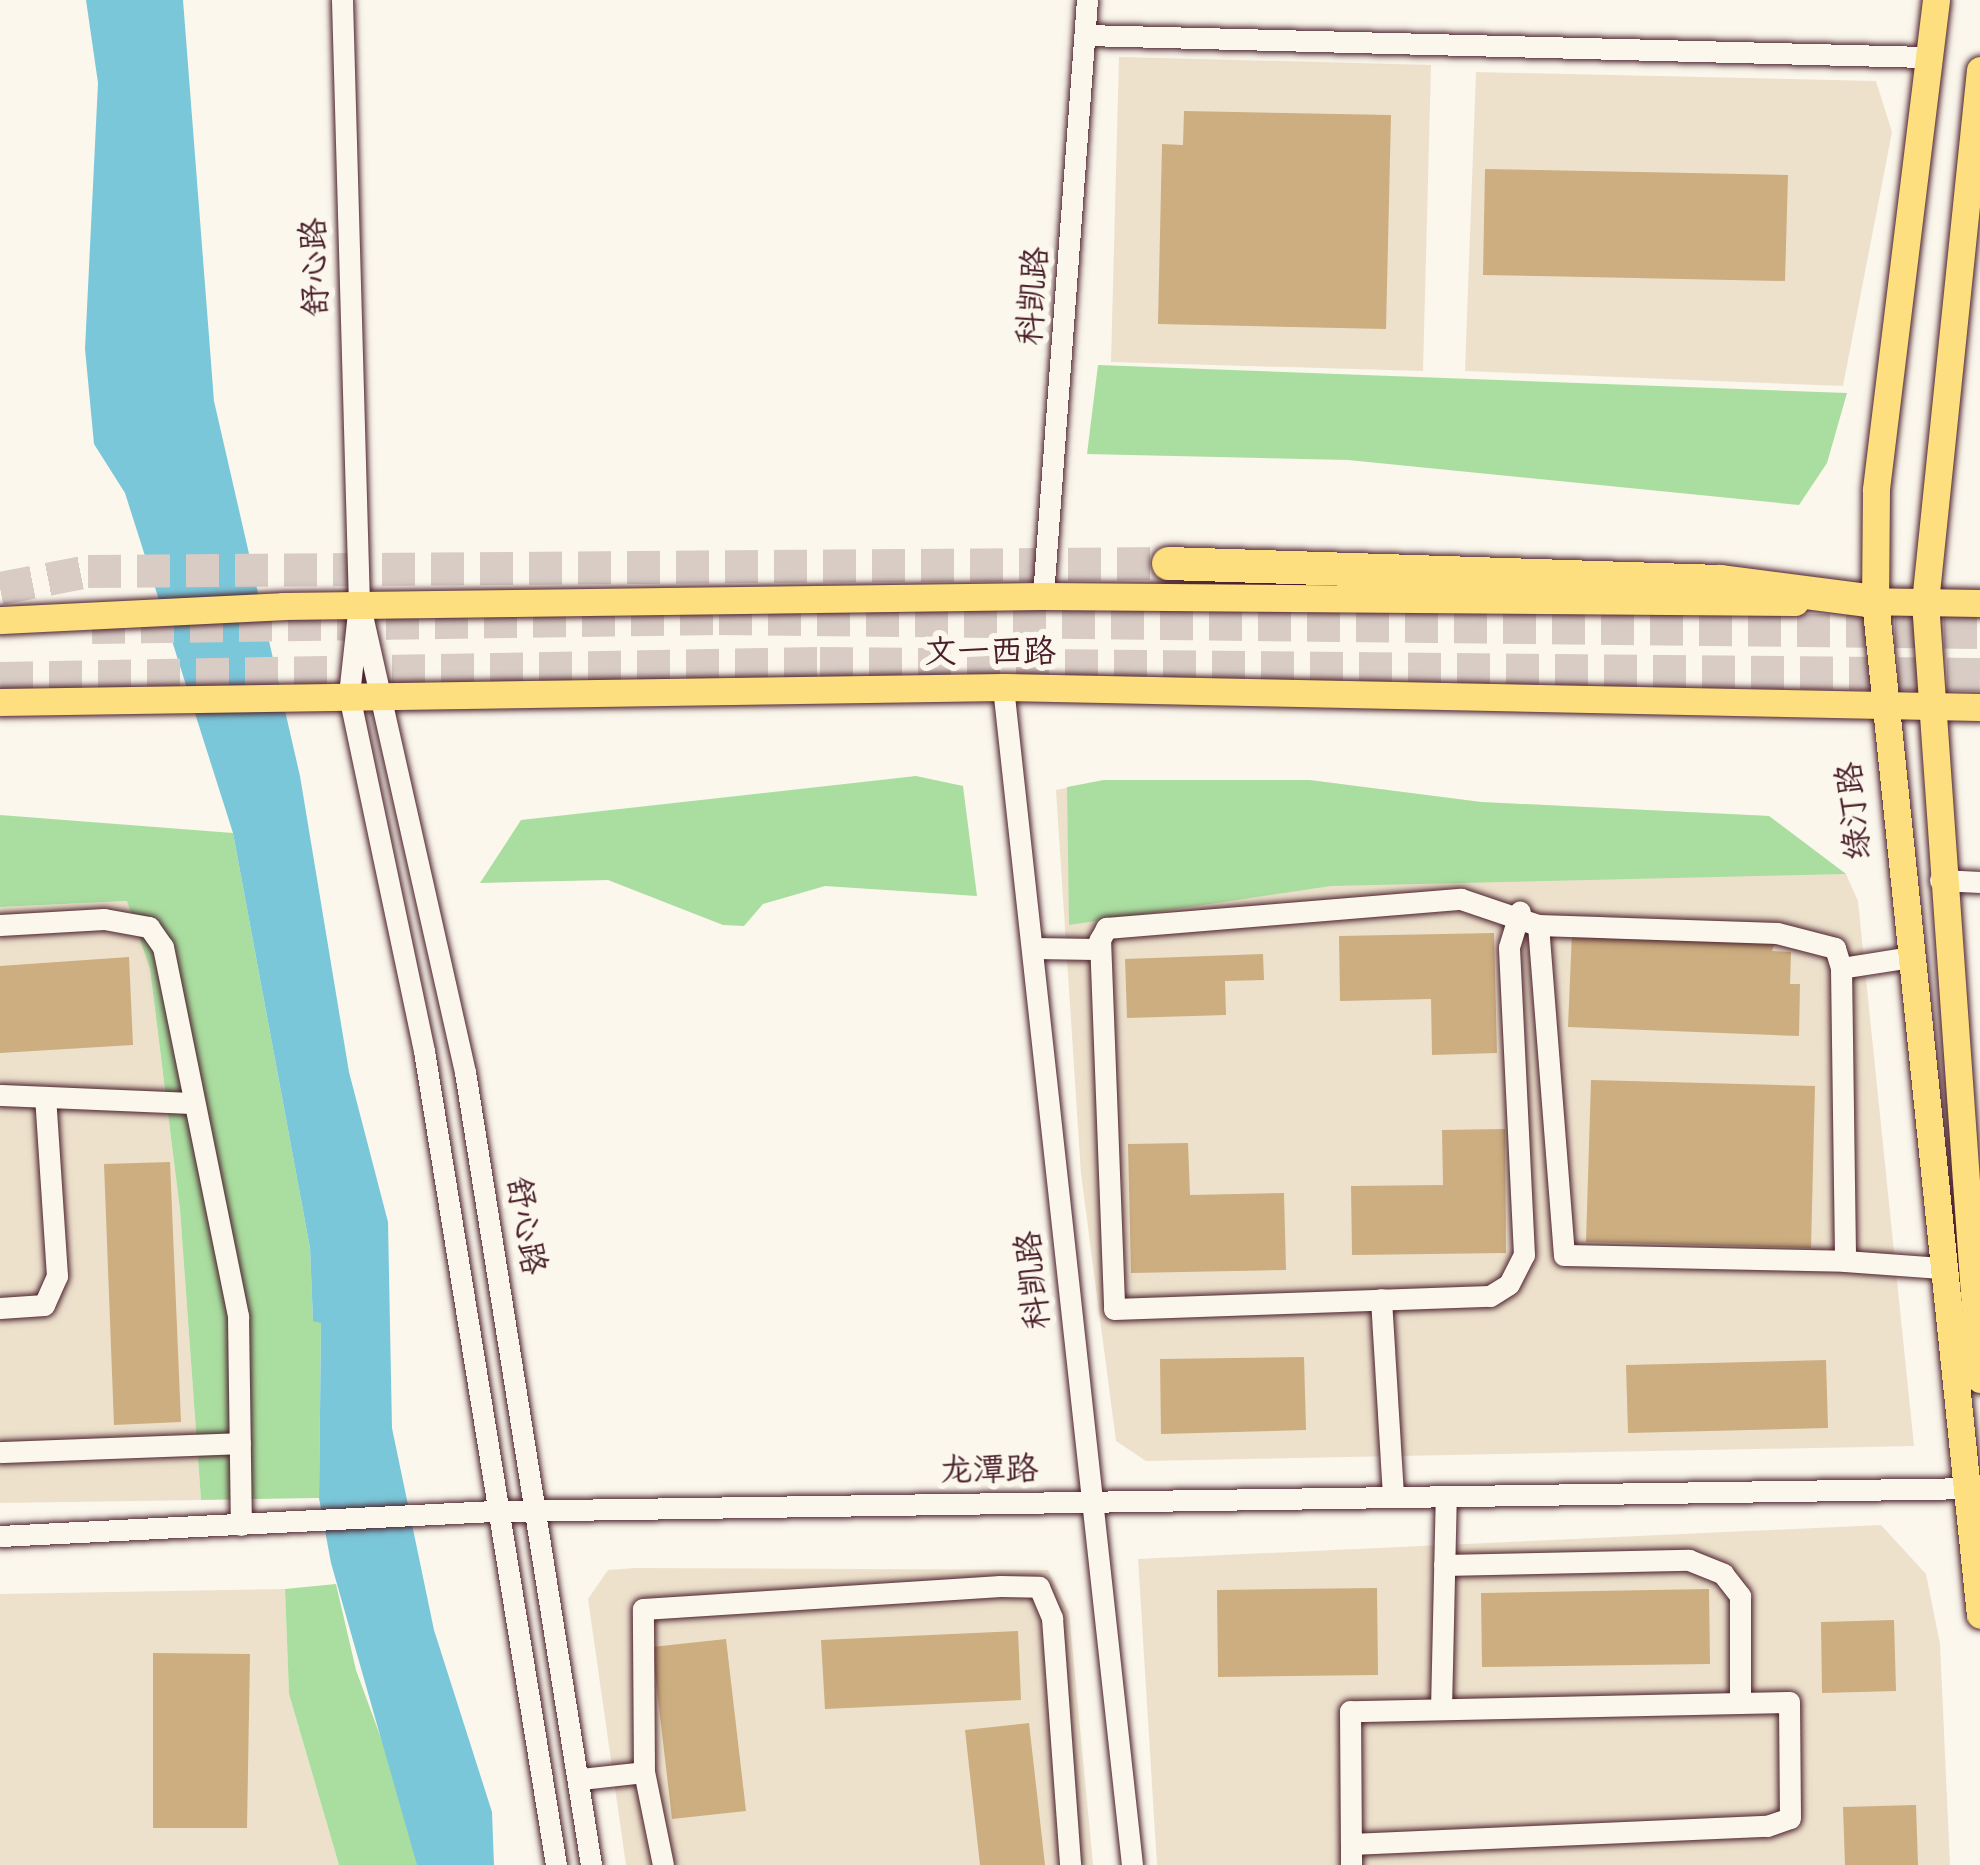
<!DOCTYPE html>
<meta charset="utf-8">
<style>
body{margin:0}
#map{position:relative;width:1980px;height:1865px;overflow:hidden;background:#fbf7ec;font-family:"Architects Daughter","LXGW WenKai TC",sans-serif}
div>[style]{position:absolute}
.built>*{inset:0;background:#ede1cc}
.green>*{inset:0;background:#aadea0}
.water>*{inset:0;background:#7bc7da}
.building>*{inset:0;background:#ccae80}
.highway-tunnel>*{height:33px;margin-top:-16.5px;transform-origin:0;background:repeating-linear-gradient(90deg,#d8ccc5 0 33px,transparent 0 49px)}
.roads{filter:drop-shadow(0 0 3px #4a1f2b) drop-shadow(0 0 3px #4a1f2b)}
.minor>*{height:21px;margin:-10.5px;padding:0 10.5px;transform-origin:10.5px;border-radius:10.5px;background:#fbf7ec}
.major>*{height:27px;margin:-13.5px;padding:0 13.5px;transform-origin:13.5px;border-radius:13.5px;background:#fedf80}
.highway>*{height:33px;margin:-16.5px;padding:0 16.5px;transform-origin:16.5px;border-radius:16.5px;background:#fedf80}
span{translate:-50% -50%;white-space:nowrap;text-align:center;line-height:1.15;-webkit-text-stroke:12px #fbf7ec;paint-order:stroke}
.street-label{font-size:33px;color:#4a1f2b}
</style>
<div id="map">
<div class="built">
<div style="clip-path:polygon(1119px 57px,1431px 65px,1423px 371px,1111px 362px)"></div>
<div style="clip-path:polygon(1476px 72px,1876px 81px,1892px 132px,1843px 386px,1465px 371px)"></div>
<div style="clip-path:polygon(1104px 780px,1309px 780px,1481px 802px,1769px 816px,1846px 874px,1858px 901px,1914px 1446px,1146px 1461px,1116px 1441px,1081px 1174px,1056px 790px)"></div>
<div style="clip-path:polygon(128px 901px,150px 969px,180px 1210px,201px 1500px,0 1503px,0 907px)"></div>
<div style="clip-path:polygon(1881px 1525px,1926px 1574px,1940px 1644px,1950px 1865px,1157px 1865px,1138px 1559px)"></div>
<div style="clip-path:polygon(636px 1568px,1048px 1570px,1069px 1612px,1093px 1865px,626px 1865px,588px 1599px,608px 1570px)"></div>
<div style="clip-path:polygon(285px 1589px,289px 1694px,339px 1865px,0 1865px,0 1594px)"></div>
</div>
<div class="green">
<div style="clip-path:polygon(1098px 365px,1847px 393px,1827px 463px,1799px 505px,1348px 460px,1087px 454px)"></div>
<div style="clip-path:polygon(916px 776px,963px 786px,977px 896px,825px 886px,763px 904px,744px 926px,723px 925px,608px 880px,480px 883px,521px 820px)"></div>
<div style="clip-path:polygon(1104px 780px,1309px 780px,1481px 802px,1769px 816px,1846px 874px,1331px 886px,1069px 925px,1067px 787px)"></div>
<div style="clip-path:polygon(0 815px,233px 833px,310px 1248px,313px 1320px,321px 1322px,319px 1498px,201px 1500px,180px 1210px,150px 969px,127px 901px,0 907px)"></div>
<div style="clip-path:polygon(336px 1584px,356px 1670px,414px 1828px,417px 1865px,339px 1865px,289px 1694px,285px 1589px)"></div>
</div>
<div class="water">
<div style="clip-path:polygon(86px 0,183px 0,214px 401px,300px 776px,349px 1072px,388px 1222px,392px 1428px,434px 1630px,492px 1812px,494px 1865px,417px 1865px,331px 1563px,319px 1498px,321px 1323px,313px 1321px,310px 1248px,233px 833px,125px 493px,94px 444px,85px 349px,98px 83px)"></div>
</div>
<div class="building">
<div style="clip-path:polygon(1184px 111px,1391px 115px,1386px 329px,1158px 324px,1162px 144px,1183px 145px)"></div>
<div style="clip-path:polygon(1485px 169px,1788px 175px,1785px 281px,1483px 275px)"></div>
<div style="clip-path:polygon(1572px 932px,1776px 940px,1772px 951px,1791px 952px,1790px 984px,1800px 984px,1799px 1036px,1568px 1027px)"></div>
<div style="clip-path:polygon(1494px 933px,1497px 1053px,1432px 1055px,1431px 999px,1340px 1001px,1339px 936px)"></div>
<div style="clip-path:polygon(1263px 954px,1264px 980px,1225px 981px,1226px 1015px,1127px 1018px,1125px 959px)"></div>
<div style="clip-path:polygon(129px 957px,133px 1045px,0 1053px,0 966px)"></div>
<div style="clip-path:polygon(1591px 1080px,1815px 1086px,1811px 1248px,1586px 1242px)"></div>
<div style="clip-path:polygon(1505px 1129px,1506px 1253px,1352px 1255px,1351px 1186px,1443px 1185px,1442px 1130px)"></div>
<div style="clip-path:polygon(1188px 1143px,1190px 1195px,1284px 1193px,1286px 1270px,1131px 1273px,1128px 1144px)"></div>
<div style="clip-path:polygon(170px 1162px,181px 1422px,114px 1425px,104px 1164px)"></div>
<div style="clip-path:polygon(1304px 1357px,1306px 1430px,1161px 1434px,1160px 1359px)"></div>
<div style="clip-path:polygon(1826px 1360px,1828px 1428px,1628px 1433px,1626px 1365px)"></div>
<div style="clip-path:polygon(1377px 1588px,1378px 1675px,1218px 1677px,1217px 1590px)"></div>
<div style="clip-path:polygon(1709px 1589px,1710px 1664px,1482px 1667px,1481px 1593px)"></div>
<div style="clip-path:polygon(1894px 1620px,1896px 1691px,1822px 1693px,1821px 1622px)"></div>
<div style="clip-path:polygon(1018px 1631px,1021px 1700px,825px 1709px,821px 1640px)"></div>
<div style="clip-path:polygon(726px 1639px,746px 1811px,672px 1819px,652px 1647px)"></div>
<div style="clip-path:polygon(153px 1653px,250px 1654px,247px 1828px,153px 1828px)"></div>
<div style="clip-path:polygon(1029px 1723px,1045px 1865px,980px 1865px,965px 1730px)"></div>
<div style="clip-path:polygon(1916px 1805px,1918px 1865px,1845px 1865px,1843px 1807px)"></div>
</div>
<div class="highway-tunnel">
<div style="left:0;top:588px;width:90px;rotate:-10.9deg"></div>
<div style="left:88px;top:571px;width:1080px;rotate:-0.42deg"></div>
<div style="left:92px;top:627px;width:627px;rotate:-0.82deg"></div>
<div style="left:719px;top:618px;width:1261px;rotate:0.64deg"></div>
<div style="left:0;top:678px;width:820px;rotate:-1.05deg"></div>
<div style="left:820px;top:663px;width:1160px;rotate:0.54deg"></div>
</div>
<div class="roads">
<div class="minor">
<div style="left:342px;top:0;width:604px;rotate:88.39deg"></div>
<div style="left:359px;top:604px;width:92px;rotate:96.3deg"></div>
<div style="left:349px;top:695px;width:364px;rotate:78.1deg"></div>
<div style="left:424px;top:1051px;width:825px;rotate:80.79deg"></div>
<div style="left:1085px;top:35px;width:842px;rotate:1.5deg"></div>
<div style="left:1043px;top:596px;width:598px;rotate:-85.78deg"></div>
<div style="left:362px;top:615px;width:468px;rotate:77.3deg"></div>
<div style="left:465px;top:1072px;width:803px;rotate:80.97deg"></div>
<div style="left:1003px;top:687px;width:1185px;rotate:83.75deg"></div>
<div style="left:1940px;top:880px;width:40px;rotate:2.9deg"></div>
<div style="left:0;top:925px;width:104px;rotate:-3.3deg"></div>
<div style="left:104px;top:919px;width:46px;rotate:10.1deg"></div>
<div style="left:149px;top:927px;width:24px;rotate:55deg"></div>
<div style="left:163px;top:947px;width:377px;rotate:78.5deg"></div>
<div style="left:238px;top:1316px;width:209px;rotate:89.2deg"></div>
<div style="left:1538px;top:925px;width:331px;rotate:85.5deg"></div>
<div style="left:1564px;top:1255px;width:281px;rotate:1.2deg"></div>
<div style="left:1100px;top:939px;width:370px;rotate:87.8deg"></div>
<div style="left:1114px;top:1309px;width:376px;rotate:-2deg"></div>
<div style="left:1490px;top:1296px;width:22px;rotate:-32deg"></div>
<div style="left:1509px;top:1284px;width:33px;rotate:-63deg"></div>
<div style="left:1524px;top:1255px;width:308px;rotate:-92.8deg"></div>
<div style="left:1509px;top:947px;width:37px;rotate:-73deg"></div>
<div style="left:1034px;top:948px;width:61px;rotate:0.9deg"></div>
<div style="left:1095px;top:949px;width:24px;rotate:-62deg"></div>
<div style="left:1106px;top:928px;width:356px;rotate:-4.7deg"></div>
<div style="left:1461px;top:899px;width:81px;rotate:18.7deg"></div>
<div style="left:1538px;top:925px;width:239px;rotate:1.9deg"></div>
<div style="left:1777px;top:933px;width:60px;rotate:14.5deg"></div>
<div style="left:1835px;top:948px;width:21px;rotate:73deg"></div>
<div style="left:1841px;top:968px;width:65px;rotate:-8.9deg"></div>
<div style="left:1841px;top:968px;width:293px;rotate:89.2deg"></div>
<div style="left:1845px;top:1261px;width:96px;rotate:4.2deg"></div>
<div style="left:0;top:1095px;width:193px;rotate:2.4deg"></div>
<div style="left:1381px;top:1299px;width:198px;rotate:86.5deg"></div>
<div style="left:0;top:1308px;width:44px;rotate:-3.9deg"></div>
<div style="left:44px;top:1305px;width:32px;rotate:-66deg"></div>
<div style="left:57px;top:1276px;width:179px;rotate:-93.8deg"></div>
<div style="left:0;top:1452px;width:240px;rotate:-2.1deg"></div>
<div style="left:0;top:1536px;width:498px;rotate:-2.9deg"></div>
<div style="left:497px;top:1511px;width:1482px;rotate:-0.89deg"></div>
<div style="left:1444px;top:1565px;width:245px;rotate:-1.2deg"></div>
<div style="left:1689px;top:1560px;width:37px;rotate:22deg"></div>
<div style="left:1723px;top:1574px;width:28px;rotate:52deg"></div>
<div style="left:1740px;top:1596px;width:107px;rotate:90deg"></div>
<div style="left:1441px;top:1709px;width:213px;rotate:-88.7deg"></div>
<div style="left:581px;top:1779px;width:63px;rotate:-6.3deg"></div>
<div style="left:1351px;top:1844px;width:416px;rotate:-2.5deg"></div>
<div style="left:1767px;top:1826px;width:24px;rotate:-19deg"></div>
<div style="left:1790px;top:1818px;width:116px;rotate:-90.5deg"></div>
<div style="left:1789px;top:1702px;width:439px;rotate:178.8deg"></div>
<div style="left:1350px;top:1711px;width:133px;rotate:89.6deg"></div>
<div style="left:1351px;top:1844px;width:21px;rotate:90deg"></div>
<div style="left:663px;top:1865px;width:95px;rotate:-101.5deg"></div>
<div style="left:644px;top:1772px;width:163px;rotate:-90.4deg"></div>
<div style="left:643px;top:1609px;width:358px;rotate:-3.7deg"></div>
<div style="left:1000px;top:1586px;width:39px;rotate:1deg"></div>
<div style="left:1039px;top:1587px;width:34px;rotate:67deg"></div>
<div style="left:1052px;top:1618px;width:248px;rotate:85.8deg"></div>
</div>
<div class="major">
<div style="left:1936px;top:0;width:494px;rotate:97deg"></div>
<div style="left:1876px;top:490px;width:111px;rotate:90.5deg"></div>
<div style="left:1875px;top:601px;width:1019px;rotate:84.09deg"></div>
<div style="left:1980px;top:70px;width:535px;rotate:95.9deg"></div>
<div style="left:1925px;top:602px;width:779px;rotate:85.95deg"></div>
<div style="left:1858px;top:601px;width:122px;rotate:0.9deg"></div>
<div style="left:0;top:620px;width:283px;rotate:-2.8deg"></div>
<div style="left:283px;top:606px;width:760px;rotate:-0.75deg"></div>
<div style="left:1043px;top:596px;width:752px;rotate:0.46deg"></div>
<div style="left:0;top:702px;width:1003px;rotate:-0.86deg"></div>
<div style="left:1003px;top:687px;width:977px;rotate:1.17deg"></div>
</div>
<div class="highway">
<div style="left:1168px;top:563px;width:552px;rotate:1.87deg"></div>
<div style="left:1720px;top:581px;width:156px;rotate:7.4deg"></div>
</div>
</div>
<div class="street-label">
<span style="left:316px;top:267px;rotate:-92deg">舒心路</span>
<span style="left:1034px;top:296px;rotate:-86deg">科凯路</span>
<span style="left:990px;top:653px">文一西路</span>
<span style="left:1855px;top:811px;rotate:-96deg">绿汀路</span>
<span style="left:525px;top:1226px;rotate:80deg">舒心路</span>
<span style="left:1034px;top:1280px;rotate:-96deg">科凯路</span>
<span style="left:989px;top:1471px;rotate:-1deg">龙潭路</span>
</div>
</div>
